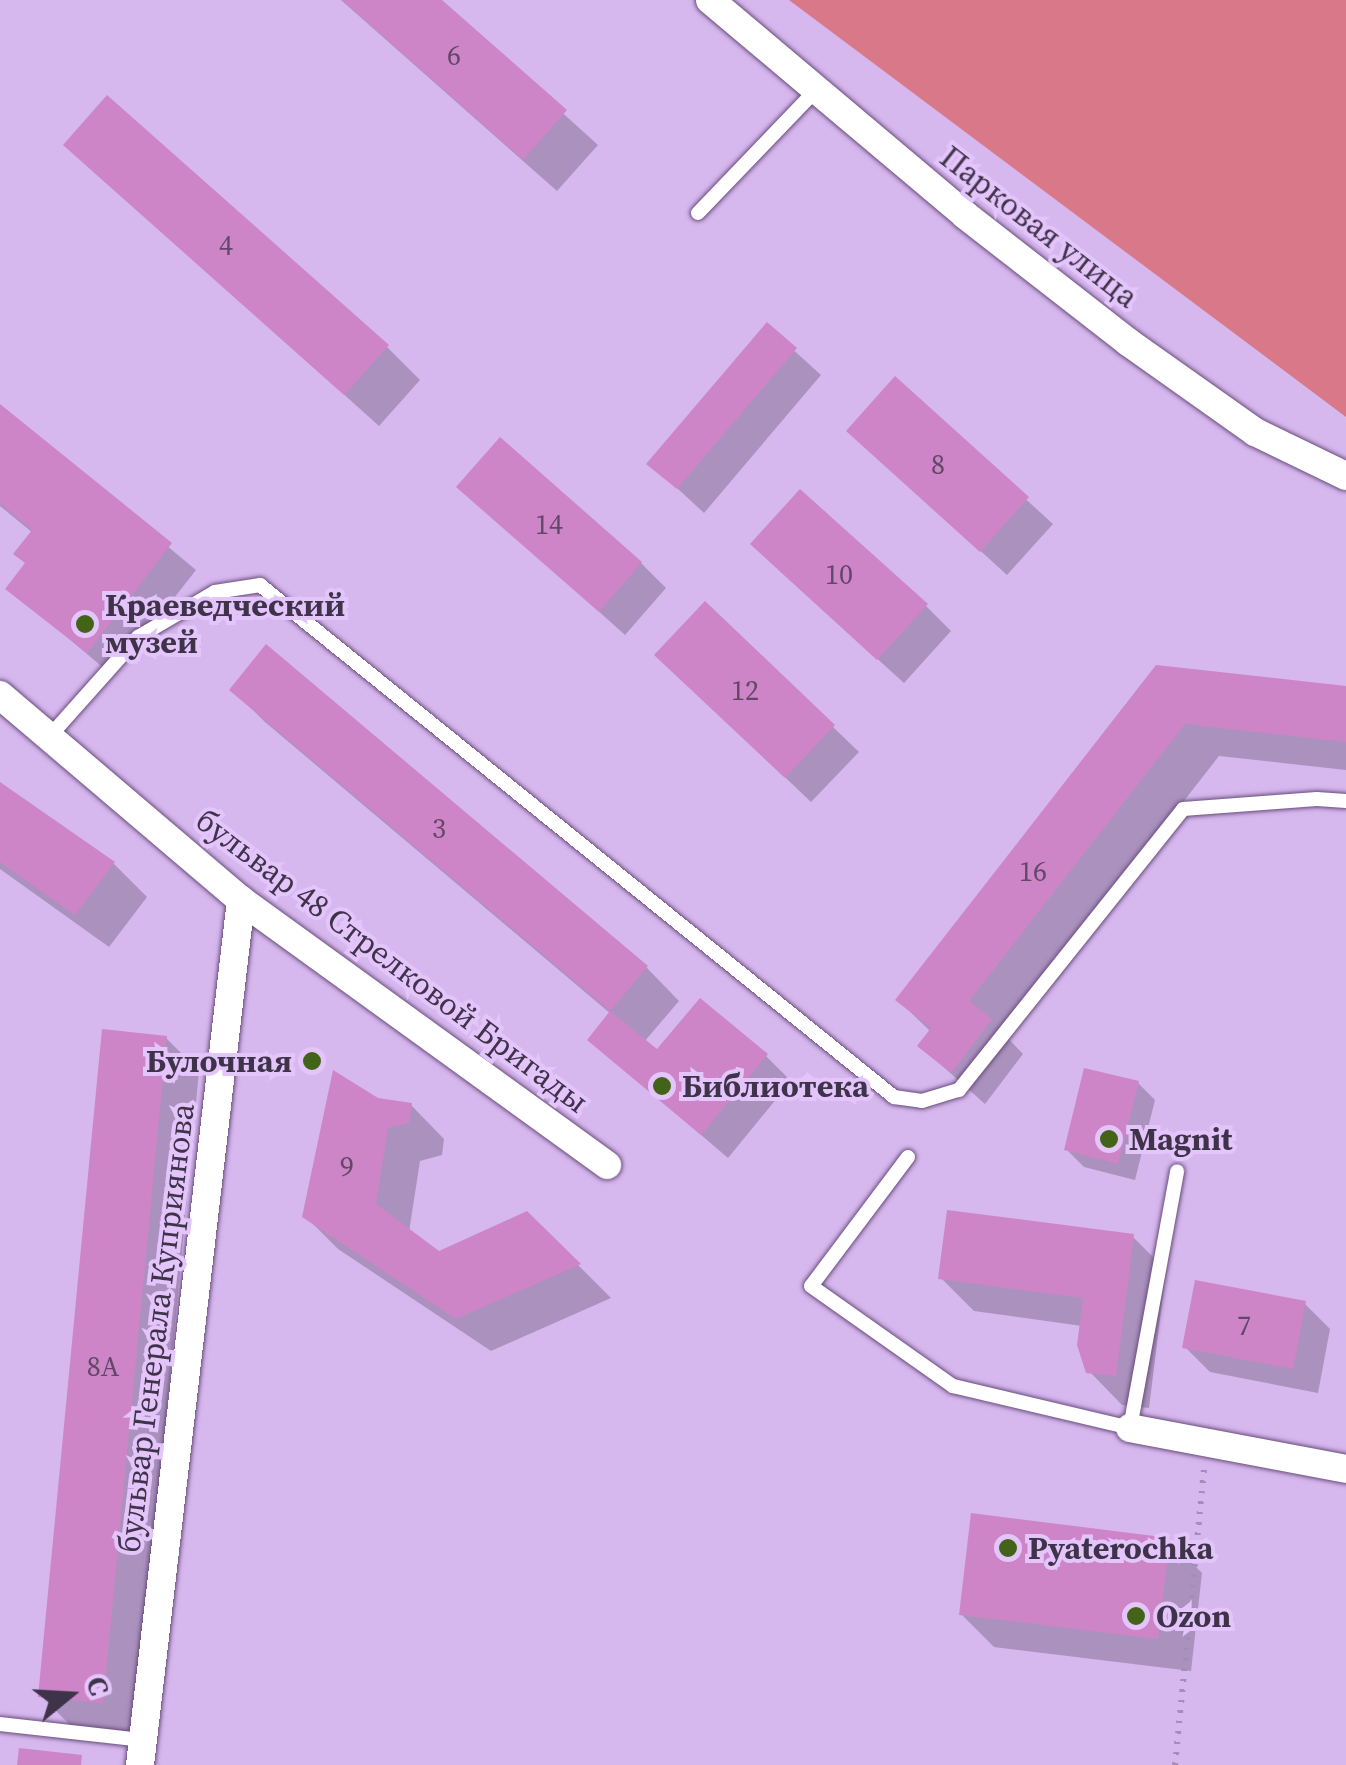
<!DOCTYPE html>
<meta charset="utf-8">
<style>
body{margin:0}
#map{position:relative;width:1346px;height:1765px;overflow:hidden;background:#d6b7ee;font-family:"Source Serif 4",serif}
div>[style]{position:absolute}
.green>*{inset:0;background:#d87889}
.shadow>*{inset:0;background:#0003}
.building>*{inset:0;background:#cd85c7}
.path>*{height:6px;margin-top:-3px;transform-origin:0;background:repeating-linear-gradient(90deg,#a68db9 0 2.5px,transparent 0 10.5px)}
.roads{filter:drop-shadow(0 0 2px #694d7d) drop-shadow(0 0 2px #694d7d)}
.service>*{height:14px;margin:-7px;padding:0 7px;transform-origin:7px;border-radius:7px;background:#fff}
.minor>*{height:28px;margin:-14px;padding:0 14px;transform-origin:14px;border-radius:14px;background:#fff}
.dots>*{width:28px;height:28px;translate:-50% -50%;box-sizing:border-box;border:5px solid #e3c4fb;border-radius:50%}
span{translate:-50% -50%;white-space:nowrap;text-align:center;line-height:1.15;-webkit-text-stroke:8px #e3c4fb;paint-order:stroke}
.number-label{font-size:28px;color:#624868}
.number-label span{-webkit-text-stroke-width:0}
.street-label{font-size:32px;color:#3f3349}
.poi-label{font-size:32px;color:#3f3349;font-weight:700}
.left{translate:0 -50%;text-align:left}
.right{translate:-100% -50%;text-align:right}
.north{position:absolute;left:20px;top:1645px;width:100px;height:100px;-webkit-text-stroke:8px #e3c4fb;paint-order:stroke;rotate:72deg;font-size:28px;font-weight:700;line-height:40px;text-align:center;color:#3f3349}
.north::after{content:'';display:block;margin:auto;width:35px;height:45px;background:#3f3349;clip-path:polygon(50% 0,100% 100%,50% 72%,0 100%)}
</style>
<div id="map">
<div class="green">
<div style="clip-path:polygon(789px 0,1346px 0,1346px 417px)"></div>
</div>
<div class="shadow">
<div style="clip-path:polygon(341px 0,438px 0,598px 145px,557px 191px)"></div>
<div style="clip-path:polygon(67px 145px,387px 347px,420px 380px,379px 426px)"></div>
<div style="clip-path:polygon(767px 326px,821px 375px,704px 513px,650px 463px)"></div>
<div style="clip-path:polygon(895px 380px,1053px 524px,1007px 575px,849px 431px)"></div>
<div style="clip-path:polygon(0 407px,196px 570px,113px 676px,9px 588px,27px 564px,33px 533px,0 506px)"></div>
<div style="clip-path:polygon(460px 487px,641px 563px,666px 588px,625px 635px)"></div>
<div style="clip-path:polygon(778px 569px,926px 606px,951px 631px,904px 683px)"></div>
<div style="clip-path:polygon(267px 648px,647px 968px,679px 1001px,644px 1042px,657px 1053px,766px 1056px,791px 1081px,728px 1158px,590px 1040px,611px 1014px,265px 722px,232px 689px)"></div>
<div style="clip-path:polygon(1157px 668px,1346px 689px,1346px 770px,1219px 756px,1003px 1033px,1023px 1054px,985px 1104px,920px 1046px,931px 1032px,898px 1000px)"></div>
<div style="clip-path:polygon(683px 680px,833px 727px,859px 752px,811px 802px)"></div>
<div style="clip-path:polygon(0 783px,114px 864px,147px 897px,109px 947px,0 869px)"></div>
<div style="clip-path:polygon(166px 1038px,199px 1071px,136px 1735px,74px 1729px,41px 1696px)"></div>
<div style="clip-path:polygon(1138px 1083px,1155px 1100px,1135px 1180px,1084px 1167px,1067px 1150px)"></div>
<div style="clip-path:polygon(377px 1100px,411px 1105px,444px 1139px,442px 1155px,420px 1161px,409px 1232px,439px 1254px,527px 1214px,611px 1298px,491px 1351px,338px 1249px,305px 1216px)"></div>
<div style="clip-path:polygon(1133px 1237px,1166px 1270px,1149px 1408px,1122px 1405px,1089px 1371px,1082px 1326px,974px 1311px,941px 1278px)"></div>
<div style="clip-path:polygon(1305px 1304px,1330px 1329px,1318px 1393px,1210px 1372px,1185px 1347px)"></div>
<div style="clip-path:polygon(1169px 1540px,1202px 1573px,1191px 1671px,994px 1647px,961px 1614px)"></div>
</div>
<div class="building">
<div style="clip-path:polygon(342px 0,442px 0,567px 110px,523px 160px)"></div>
<div style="clip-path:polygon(107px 95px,389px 345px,344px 395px,63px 145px)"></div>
<div style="clip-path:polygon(767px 322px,797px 348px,677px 489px,646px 464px)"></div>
<div style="clip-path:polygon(895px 376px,1029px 497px,980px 552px,846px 431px)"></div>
<div style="clip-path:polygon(0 404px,172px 543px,87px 653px,5px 589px,25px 563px,13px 554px,32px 530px,0 503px)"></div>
<div style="clip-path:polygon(500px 437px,642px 562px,599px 612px,456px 487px)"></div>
<div style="clip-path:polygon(800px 489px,928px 604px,877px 660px,750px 544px)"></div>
<div style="clip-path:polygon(705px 601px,835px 725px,785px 778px,654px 655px)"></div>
<div style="clip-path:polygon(266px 644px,648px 966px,610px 1011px,229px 690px)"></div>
<div style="clip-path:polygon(1156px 665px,1346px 686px,1346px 742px,1185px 724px,969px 1001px,992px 1019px,951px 1073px,917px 1046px,931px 1028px,895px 1000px)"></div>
<div style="clip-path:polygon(0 782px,115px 862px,75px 915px,0 862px)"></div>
<div style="clip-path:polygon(700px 998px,768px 1054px,701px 1135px,587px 1040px,610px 1011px,657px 1049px)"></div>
<div style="clip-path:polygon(102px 1029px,167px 1036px,103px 1703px,38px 1697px)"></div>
<div style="clip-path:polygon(1084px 1068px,1139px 1081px,1118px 1164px,1064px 1150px)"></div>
<div style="clip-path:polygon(333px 1070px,378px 1098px,412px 1103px,409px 1123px,388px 1128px,376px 1204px,439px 1251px,527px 1211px,581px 1264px,456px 1319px,302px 1217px)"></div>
<div style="clip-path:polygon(947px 1210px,1134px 1234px,1116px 1376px,1086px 1373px,1077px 1345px,1083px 1298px,938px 1279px)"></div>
<div style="clip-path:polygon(1195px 1280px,1306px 1301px,1293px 1369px,1182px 1348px)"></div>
<div style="clip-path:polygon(971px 1513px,1170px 1538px,1158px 1639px,959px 1615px)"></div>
<div style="clip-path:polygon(19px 1748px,82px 1755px,81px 1765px,17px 1765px)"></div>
</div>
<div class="path">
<div style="left:1175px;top:1765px;width:297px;rotate:-84.4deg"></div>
</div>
<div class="roads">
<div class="service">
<div style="left:698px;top:213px;width:170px;rotate:-46.2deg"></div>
<div style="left:49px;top:737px;width:134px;rotate:-48.3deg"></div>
<div style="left:138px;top:637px;width:89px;rotate:-30.3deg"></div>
<div style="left:215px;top:592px;width:46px;rotate:-8.8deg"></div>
<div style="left:260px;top:585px;width:815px;rotate:38.92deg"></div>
<div style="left:894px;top:1097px;width:28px;rotate:8deg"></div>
<div style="left:922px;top:1101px;width:39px;rotate:-17deg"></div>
<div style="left:959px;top:1090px;width:359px;rotate:-51.4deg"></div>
<div style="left:1183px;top:809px;width:134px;rotate:-4.3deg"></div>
<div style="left:1317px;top:799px;width:29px;rotate:4deg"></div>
<div style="left:908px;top:1157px;width:161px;rotate:126.9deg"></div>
<div style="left:811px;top:1286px;width:174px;rotate:35.2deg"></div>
<div style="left:953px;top:1386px;width:182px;rotate:13.3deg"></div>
<div style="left:1130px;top:1428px;width:261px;rotate:-79.6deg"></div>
<div style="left:0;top:1724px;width:144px;rotate:6.4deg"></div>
</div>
<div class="minor">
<div style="left:710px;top:0;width:334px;rotate:40.1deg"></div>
<div style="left:965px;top:215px;width:207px;rotate:37.9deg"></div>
<div style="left:1128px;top:342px;width:156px;rotate:35.3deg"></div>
<div style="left:1255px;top:432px;width:101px;rotate:25.8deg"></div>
<div style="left:0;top:695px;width:316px;rotate:40.4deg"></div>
<div style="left:241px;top:900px;width:452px;rotate:35.9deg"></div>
<div style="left:1130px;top:1428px;width:220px;rotate:10.7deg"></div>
<div style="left:140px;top:1765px;width:871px;rotate:-83.34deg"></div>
</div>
</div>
<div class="dots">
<div style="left:85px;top:624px;background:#436318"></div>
<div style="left:312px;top:1061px;background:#436318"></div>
<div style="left:662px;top:1086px;background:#436318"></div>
<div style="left:1109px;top:1139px;background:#436318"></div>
<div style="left:1008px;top:1548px;background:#436318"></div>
<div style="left:1136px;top:1616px;background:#436318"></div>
</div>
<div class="number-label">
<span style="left:454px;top:55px">6</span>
<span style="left:226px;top:245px">4</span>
<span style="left:938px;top:464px">8</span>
<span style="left:549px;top:524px">14</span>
<span style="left:839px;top:574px">10</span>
<span style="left:745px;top:690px">12</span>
<span style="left:439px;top:828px">3</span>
<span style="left:1033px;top:871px">16</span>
<span style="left:347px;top:1166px">9</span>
<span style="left:1244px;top:1325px">7</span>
<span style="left:103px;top:1366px">8А</span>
</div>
<div class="street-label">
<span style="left:1039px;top:227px;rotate:38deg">Парковая улица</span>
<span style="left:392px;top:961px;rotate:37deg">бульвар 48 Стрелковой Бригады</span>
<span style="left:156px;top:1328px;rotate:-83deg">бульвар Генерала Куприянова</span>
</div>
<div class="poi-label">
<span class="left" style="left:105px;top:624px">Краеведческий<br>музей</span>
<span class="right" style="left:292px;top:1061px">Булочная</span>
<span class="left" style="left:682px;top:1086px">Библиотека</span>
<span class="left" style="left:1129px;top:1139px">Magnit</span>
<span class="left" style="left:1028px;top:1548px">Pyaterochka</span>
<span class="left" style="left:1156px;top:1616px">Ozon</span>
</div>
<div class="north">С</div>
</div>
